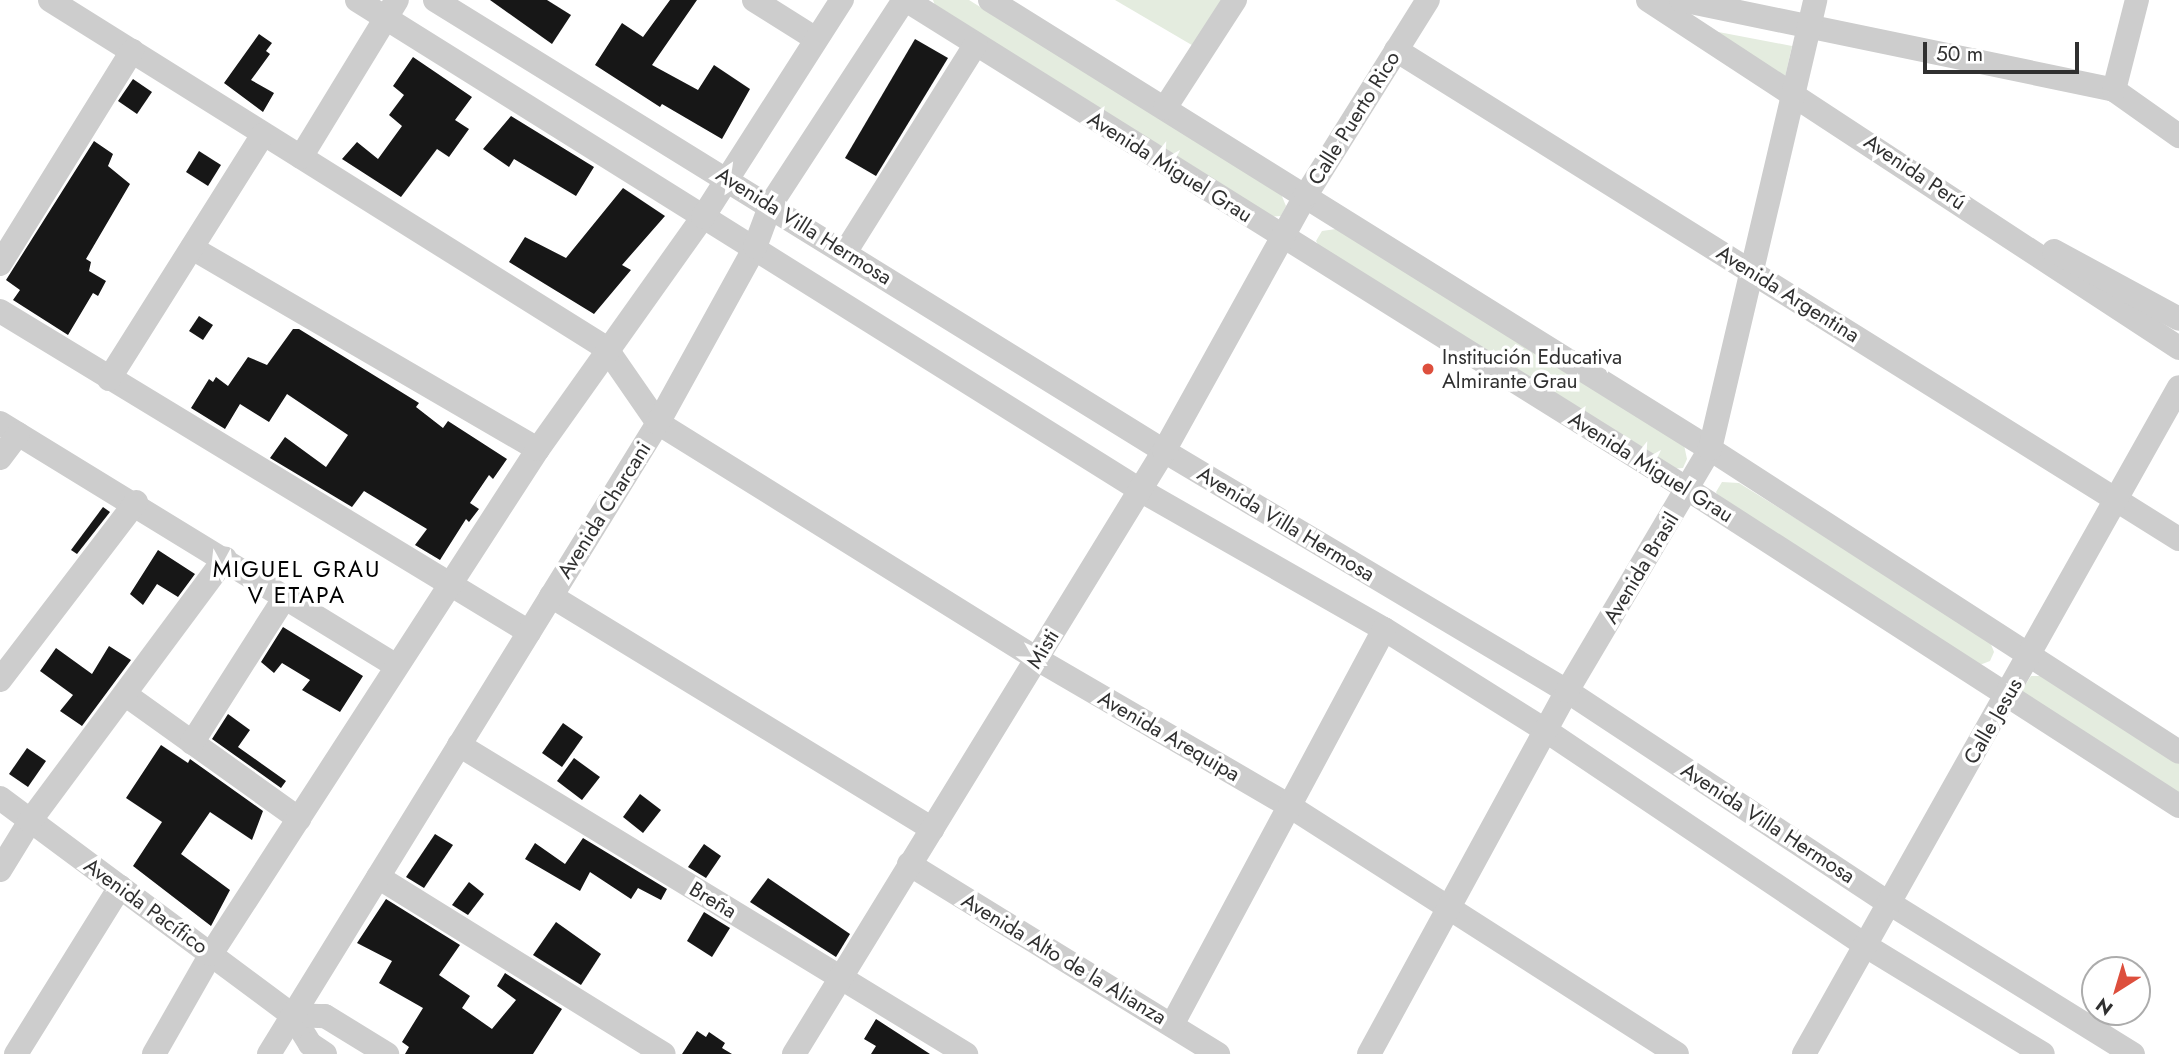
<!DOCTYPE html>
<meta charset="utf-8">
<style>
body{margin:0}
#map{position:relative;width:2179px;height:1054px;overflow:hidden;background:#fff;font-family:Jost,sans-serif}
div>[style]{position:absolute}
.green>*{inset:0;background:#e4ecdf}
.building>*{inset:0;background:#171717}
.minor>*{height:24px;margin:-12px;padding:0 12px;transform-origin:12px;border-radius:12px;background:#cdcdcd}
.dots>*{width:19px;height:19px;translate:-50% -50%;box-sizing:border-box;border:4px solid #fff;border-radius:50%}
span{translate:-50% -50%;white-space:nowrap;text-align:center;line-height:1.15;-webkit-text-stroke:7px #fff;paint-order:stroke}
.street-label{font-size:21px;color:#303030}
.poi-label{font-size:21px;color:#303030}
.left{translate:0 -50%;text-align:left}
.neighbourhood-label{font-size:23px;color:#000;letter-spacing:2px}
.north{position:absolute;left:2081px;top:956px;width:70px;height:70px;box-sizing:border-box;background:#fff;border:2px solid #acacac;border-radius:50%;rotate:217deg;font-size:19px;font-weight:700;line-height:28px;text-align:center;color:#303030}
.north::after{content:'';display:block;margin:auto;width:24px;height:32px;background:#dd4f3d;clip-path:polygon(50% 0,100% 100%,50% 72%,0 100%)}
.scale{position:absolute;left:1923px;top:42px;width:156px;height:32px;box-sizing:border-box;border:4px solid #303030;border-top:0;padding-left:9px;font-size:21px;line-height:24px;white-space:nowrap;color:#303030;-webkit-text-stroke:5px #fff;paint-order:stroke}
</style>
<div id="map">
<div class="green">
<div style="clip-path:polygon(933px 0,969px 0,1281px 194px,1286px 206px,1281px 216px,1265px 217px,937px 11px)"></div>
<div style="clip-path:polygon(1115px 0,1234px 0,1202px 51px)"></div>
<div style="clip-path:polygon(1708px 30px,1792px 46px,1784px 82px)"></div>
<div style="clip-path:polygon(1336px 229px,1684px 445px,1687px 459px,1683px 468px,1670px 469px,1322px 251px,1316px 241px,1322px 231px)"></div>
<div style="clip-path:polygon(1722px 482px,1739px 483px,1989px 639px,1994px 652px,1990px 661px,1977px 666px,1723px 506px,1716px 492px)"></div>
<div style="clip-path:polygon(2031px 676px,2042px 676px,2179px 761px,2179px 795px,2026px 700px,2022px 690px)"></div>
</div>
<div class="building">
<div style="clip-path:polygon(490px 0,547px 0,571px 15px,552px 44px)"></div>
<div style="clip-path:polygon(670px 0,697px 0,652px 65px,698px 90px,714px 65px,750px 89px,722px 139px,662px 104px,660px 107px,595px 65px,622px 23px,643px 37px)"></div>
<div style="clip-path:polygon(259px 34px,272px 43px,266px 51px,270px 54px,251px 80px,274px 93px,263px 112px,224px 83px)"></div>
<div style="clip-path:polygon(915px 39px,948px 58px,876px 176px,845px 158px)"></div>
<div style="clip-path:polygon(413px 57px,472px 97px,455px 120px,469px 129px,449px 157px,437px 149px,401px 197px,342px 159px,357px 142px,378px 159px,402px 126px,389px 115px,404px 95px,393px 86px)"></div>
<div style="clip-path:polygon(133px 79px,152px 92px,137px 114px,118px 101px)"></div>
<div style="clip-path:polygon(511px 116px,594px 167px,576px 196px,514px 159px,509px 167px,483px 149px)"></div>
<div style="clip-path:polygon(94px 141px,113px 154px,108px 166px,130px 184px,86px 259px,91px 262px,89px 271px,106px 281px,98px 296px,93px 293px,68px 335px,13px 300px,20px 290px,6px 280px)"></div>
<div style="clip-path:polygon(199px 151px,221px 165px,208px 186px,186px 172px)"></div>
<div style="clip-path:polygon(623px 188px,665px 216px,622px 265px,631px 270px,594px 314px,509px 262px,525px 237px,566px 258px)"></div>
<div style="clip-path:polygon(199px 316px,213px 325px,203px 340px,189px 331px)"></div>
<div style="clip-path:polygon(293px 329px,299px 329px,419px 403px,416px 407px,443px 428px,448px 421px,507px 459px,493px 479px,489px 475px,470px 503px,479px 509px,469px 522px,466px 519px,440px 560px,415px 545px,427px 529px,364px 491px,352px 507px,270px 458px,285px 437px,326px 467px,348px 435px,287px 394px,269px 422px,240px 404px,225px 429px,191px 408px,209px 379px,213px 382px,216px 377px,228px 386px,248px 357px,267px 365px)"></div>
<div style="clip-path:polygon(103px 507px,110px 512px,77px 554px,71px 550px)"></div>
<div style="clip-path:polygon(158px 550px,195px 574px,178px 597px,157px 584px,143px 605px,130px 594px)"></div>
<div style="clip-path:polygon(283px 627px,363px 676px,340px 712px,302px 690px,310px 680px,282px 663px,274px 673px,261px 662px)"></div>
<div style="clip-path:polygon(109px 646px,131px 660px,82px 726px,60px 711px,73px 695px,40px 671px,56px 648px,92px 674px)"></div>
<div style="clip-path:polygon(228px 714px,250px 730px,238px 747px,286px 781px,281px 788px,212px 739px)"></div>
<div style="clip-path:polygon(563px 723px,583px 737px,562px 767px,542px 753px)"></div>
<div style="clip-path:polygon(161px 745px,188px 763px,190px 759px,263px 811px,252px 840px,210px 812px,181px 854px,230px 890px,211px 926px,133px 866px,162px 822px,126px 798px)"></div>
<div style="clip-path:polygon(27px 748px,46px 761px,28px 787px,9px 774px)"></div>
<div style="clip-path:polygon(574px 758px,600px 777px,582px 800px,557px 781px)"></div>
<div style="clip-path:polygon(640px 794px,661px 810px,643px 833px,623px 817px)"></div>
<div style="clip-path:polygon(435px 834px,453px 845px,424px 888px,406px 877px)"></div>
<div style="clip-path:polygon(583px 838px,667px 889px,661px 900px,638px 888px,631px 899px,590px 872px,580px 891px,525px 859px,535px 843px,565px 864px)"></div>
<div style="clip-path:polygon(704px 844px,721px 856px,706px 878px,688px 867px)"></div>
<div style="clip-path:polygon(768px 878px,850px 934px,836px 957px,750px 902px)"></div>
<div style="clip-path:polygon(469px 882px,484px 894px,468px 915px,452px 905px)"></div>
<div style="clip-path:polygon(386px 899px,460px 945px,439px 975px,470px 996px,462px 1008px,492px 1029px,516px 1000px,497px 986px,505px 973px,562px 1009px,533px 1054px,405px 1054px,409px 1047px,402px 1042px,423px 1008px,379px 983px,392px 961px,357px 943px)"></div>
<div style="clip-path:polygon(704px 912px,730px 928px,712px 957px,687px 941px)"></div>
<div style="clip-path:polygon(556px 922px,601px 954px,581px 985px,533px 955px)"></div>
<div style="clip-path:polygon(876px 1019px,930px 1054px,871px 1054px,876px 1046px,864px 1039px)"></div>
<div style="clip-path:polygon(697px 1031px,706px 1037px,709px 1032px,725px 1043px,722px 1048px,732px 1054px,682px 1054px)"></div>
</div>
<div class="minor">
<div style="left:50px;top:0;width:656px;rotate:32.04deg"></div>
<div style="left:606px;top:348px;width:91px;rotate:55.3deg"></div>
<div style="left:658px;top:423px;width:446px;rotate:31.9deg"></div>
<div style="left:1037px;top:659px;width:294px;rotate:30.2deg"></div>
<div style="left:1291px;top:807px;width:458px;rotate:32.6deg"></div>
<div style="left:357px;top:0;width:924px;rotate:32.04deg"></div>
<div style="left:1140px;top:490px;width:281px;rotate:29.7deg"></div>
<div style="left:1384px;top:629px;width:194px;rotate:32.1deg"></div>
<div style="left:1548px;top:732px;width:383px;rotate:33.9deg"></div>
<div style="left:1866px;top:946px;width:207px;rotate:31.4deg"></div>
<div style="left:435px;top:0;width:857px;rotate:31.74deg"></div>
<div style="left:1164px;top:451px;width:469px;rotate:30.8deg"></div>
<div style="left:1567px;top:691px;width:386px;rotate:33.4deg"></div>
<div style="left:1889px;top:903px;width:287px;rotate:31.8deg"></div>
<div style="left:754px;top:0;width:73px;rotate:32.2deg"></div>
<div style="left:906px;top:0;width:924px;rotate:32.04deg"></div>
<div style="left:1689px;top:490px;width:583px;rotate:32.82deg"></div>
<div style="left:990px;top:0;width:849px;rotate:31.95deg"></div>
<div style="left:1710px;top:449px;width:558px;rotate:32.86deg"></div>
<div style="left:1648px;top:0;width:635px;rotate:33.24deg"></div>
<div style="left:1681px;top:0;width:442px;rotate:11.7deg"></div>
<div style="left:2114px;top:90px;width:80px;rotate:35.3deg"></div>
<div style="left:1396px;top:50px;width:923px;rotate:31.99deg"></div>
<div style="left:2114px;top:90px;width:93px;rotate:-75.7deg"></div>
<div style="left:1165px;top:108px;width:129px;rotate:-57.1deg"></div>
<div style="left:301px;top:157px;width:184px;rotate:-58.6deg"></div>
<div style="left:192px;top:248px;width:400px;rotate:30.2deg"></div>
<div style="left:846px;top:251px;width:244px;rotate:-57.9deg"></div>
<div style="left:2054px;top:251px;width:142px;rotate:28.5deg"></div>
<div style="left:0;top:264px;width:251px;rotate:-58.2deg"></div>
<div style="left:0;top:311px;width:619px;rotate:31.25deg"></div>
<div style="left:109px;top:379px;width:289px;rotate:-57.8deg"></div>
<div style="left:0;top:423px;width:465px;rotate:31.5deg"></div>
<div style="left:0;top:458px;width:30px;rotate:-53deg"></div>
<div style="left:551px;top:596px;width:447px;rotate:31.4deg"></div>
<div style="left:0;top:680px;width:224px;rotate:-52.6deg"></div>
<div style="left:126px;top:695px;width:213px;rotate:35.6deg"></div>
<div style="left:192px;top:743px;width:173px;rotate:-57.5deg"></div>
<div style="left:459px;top:745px;width:594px;rotate:31.36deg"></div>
<div style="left:0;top:798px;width:364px;rotate:36.6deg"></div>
<div style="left:292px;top:1015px;width:34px;rotate:58deg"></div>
<div style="left:310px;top:1044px;width:18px;rotate:34deg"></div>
<div style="left:909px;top:864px;width:363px;rotate:31.6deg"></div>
<div style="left:0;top:870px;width:57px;rotate:-58.5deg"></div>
<div style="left:30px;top:821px;width:327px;rotate:-53.4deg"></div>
<div style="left:378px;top:877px;width:336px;rotate:31.8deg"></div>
<div style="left:292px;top:1015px;width:33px;rotate:2deg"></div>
<div style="left:325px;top:1016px;width:73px;rotate:31.5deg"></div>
<div style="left:1172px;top:1025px;width:449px;rotate:-61.8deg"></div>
<div style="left:16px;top:1054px;width:197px;rotate:-58.1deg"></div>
<div style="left:154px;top:1054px;width:115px;rotate:-60.3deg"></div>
<div style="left:211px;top:954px;width:602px;rotate:-57.08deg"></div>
<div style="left:538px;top:449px;width:285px;rotate:-54.6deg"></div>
<div style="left:703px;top:217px;width:258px;rotate:-57.4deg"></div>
<div style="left:269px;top:1054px;width:741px;rotate:-58.35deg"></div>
<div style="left:658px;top:423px;width:201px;rotate:-61.1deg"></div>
<div style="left:755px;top:247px;width:46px;rotate:-69.6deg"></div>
<div style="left:771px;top:204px;width:244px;rotate:-56.9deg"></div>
<div style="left:794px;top:1054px;width:707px;rotate:-58.47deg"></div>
<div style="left:1164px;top:451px;width:293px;rotate:-61deg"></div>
<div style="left:1306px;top:195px;width:230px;rotate:-58deg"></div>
<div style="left:1369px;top:1054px;width:413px;rotate:-61.4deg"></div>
<div style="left:1567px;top:691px;width:281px;rotate:-59.4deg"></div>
<div style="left:1710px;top:449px;width:461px;rotate:-76.8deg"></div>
<div style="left:1804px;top:1054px;width:765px;rotate:-60.65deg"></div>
</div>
<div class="dots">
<div style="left:1428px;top:369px;background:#dd4f3d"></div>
</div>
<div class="street-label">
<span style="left:1354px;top:118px;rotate:-58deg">Calle Puerto Rico</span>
<span style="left:1170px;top:167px;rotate:32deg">Avenida Miguel Grau</span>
<span style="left:1915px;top:172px;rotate:34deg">Avenida Perú</span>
<span style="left:804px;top:226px;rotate:32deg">Avenida Villa Hermosa</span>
<span style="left:1788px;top:294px;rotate:32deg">Avenida Argentina</span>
<span style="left:1651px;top:467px;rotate:32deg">Avenida Miguel Grau</span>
<span style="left:604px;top:510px;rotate:-58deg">Avenida Charcani</span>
<span style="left:1286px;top:524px;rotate:31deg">Avenida Villa Hermosa</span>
<span style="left:1641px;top:568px;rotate:-59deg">Avenida Brasil</span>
<span style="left:1043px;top:649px;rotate:-59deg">Misti</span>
<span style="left:1993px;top:721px;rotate:-60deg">Calle Jesus</span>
<span style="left:1169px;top:736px;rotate:30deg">Avenida Arequipa</span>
<span style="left:1768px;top:823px;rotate:33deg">Avenida Villa Hermosa</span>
<span style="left:713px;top:900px;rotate:31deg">Breña</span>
<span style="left:146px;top:906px;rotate:36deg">Avenida Pacífico</span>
<span style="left:1064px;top:959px;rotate:31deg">Avenida Alto de la Alianza</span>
</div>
<div class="poi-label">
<span class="left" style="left:1442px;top:369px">Institución Educativa<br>Almirante Grau</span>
</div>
<div class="neighbourhood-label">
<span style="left:297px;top:582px">MIGUEL GRAU<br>V ETAPA</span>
</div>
<div class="north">N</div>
<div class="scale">50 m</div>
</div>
